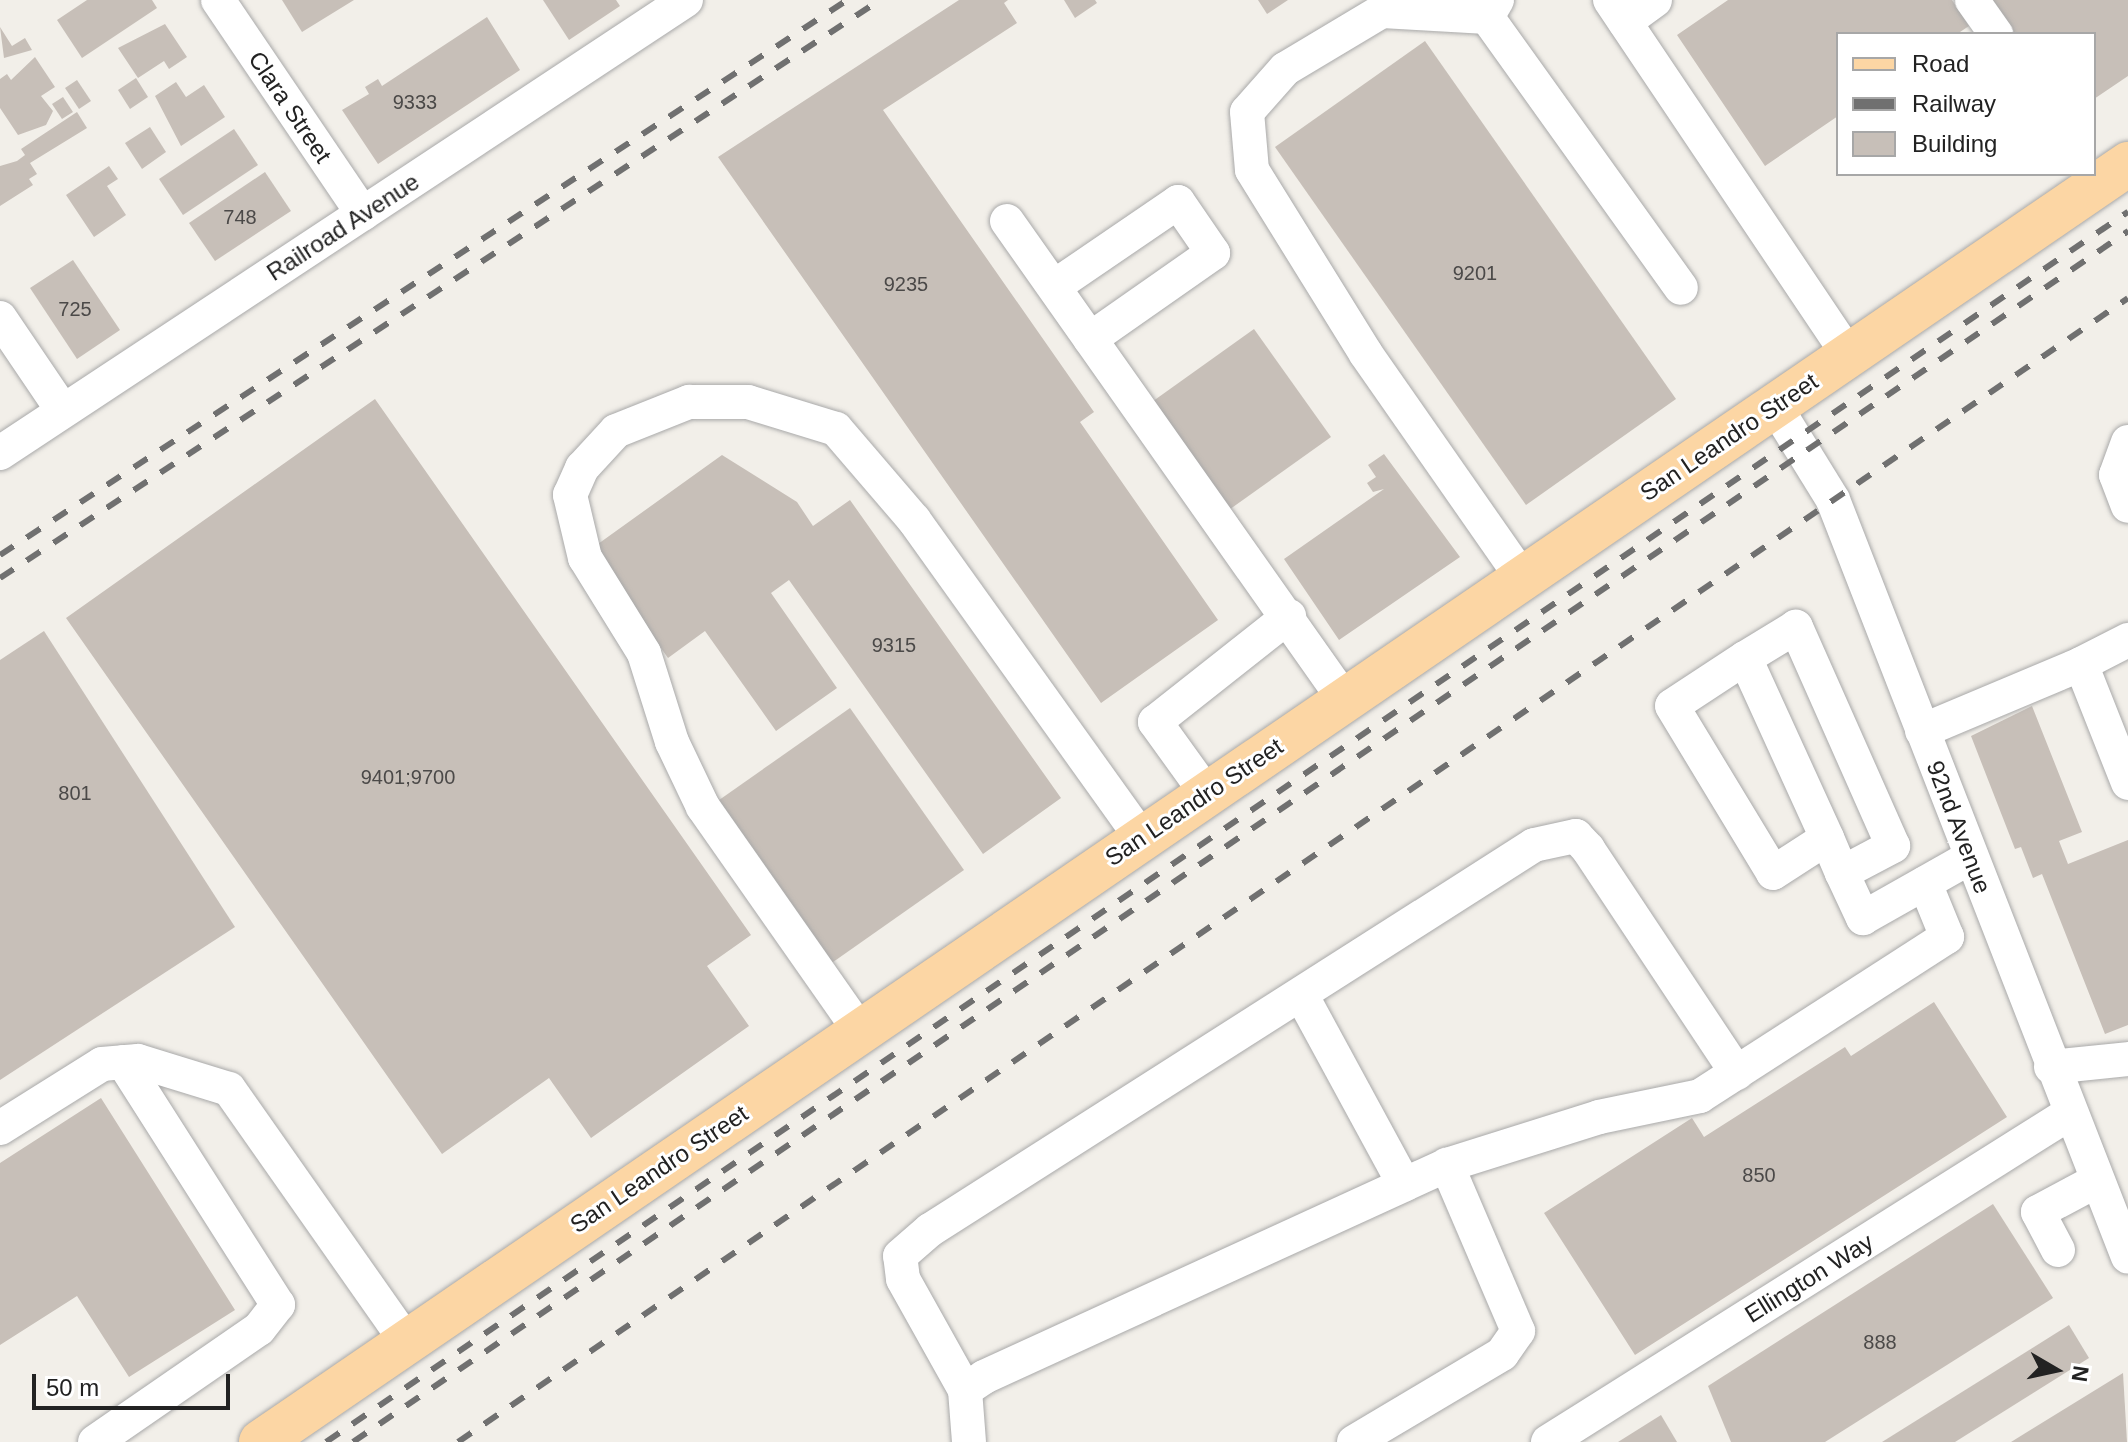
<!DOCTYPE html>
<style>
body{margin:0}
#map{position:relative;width:2128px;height:1442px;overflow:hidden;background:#f2efe9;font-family:Arial,sans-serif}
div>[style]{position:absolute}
.building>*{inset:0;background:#c7bfb8}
.roads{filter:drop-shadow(0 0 2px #a9a9a9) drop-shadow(0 0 2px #a9a9a9)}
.minor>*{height:34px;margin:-17px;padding:0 17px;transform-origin:17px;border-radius:17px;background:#fff}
.major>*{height:44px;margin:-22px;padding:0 22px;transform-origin:22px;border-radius:22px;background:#fcd6a4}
.rail>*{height:6px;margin-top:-3px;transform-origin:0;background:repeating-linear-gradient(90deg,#707070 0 16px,transparent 0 32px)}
span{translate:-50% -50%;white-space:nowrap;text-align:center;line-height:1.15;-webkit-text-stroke:6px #fff;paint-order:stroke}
.number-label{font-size:20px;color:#4b4948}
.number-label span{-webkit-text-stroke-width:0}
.street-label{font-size:24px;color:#222}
.legend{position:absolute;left:1836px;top:32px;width:260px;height:144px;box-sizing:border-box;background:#fff;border:2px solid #a7a7a7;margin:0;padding:10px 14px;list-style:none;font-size:24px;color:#222}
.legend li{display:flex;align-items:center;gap:16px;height:40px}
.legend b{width:40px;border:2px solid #a7a7a7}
.north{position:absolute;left:2016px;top:1330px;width:80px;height:80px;-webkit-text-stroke:6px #fff;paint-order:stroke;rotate:99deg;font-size:22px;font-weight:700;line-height:32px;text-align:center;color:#222}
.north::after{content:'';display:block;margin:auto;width:28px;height:36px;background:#222;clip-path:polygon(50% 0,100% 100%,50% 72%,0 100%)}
.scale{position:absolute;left:32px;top:1374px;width:198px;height:36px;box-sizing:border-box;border:4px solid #222;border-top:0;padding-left:10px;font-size:24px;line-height:28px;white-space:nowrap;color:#222;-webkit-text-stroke:6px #fff;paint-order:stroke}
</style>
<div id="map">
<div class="building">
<div style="clip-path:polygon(87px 0,152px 0,157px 8px,82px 58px,57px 20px)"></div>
<div style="clip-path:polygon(282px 0,354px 0,302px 32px)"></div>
<div style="clip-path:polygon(543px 0,616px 0,620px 6px,569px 40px)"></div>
<div style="clip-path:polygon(959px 0,1008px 0,1004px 3px,1017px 23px,883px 110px,1094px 412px,1080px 422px,1218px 620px,1101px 703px,718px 157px)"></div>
<div style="clip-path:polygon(1064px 0,1095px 0,1097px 3px,1075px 18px)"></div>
<div style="clip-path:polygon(1258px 0,1288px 0,1267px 14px)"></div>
<div style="clip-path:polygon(1728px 0,1952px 0,1969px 26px,1957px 34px,1838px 34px,1838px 116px,1765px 166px,1677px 35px)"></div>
<div style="clip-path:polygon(1980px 0,2128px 0,2128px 76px,2094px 99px,2094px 34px,2003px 34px)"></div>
<div style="clip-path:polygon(487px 17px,520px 70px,378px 164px,342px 110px,369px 94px,365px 87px,378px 79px,382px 86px)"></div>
<div style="clip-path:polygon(165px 24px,187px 57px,169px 69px,164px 61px,138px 78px,118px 48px)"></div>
<div style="clip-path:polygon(0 27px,12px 46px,25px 38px,32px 50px,4px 58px)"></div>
<div style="clip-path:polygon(1425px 41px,1676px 399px,1526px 505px,1275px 147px)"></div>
<div style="clip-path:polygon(35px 57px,55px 87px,41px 96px,53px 111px,46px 125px,18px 135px,0 108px,0 79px,7px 74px,11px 80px)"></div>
<div style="clip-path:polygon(136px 78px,148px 97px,130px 109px,118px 90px)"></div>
<div style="clip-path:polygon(77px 80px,91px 101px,79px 109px,65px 88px)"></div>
<div style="clip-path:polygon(176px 82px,186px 97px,204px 85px,225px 117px,181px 146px,155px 96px)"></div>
<div style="clip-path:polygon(63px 97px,73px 112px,62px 119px,52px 104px)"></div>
<div style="clip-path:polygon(77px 112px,87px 128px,30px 163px,37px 174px,29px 179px,33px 185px,0 206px,0 166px,17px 161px,25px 155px,21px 149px)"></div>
<div style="clip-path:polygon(150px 127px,166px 152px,142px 169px,125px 143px)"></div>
<div style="clip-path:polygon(234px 129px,258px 165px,183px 215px,159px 179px)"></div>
<div style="clip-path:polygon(109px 166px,118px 179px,107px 186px,126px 215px,94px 237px,66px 195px)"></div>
<div style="clip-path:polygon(265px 172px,291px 211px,215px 261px,189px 223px)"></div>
<div style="clip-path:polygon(73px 260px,120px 330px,77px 359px,30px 288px)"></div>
<div style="clip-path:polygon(1254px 329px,1331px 437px,1226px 512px,1149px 404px)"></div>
<div style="clip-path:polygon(375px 399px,751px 935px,707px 966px,749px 1026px,591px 1138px,549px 1078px,442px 1154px,66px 618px)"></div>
<div style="clip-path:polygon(1384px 454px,1460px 557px,1339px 640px,1284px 559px,1384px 489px,1373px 492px,1367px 483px,1376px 477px,1368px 465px)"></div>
<div style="clip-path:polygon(722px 455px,797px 502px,813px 526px,850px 500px,1061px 798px,983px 854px,789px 580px,771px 593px,837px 688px,776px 731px,705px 631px,668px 658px,591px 549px)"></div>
<div style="clip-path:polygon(44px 631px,235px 927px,0 1080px,0 660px)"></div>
<div style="clip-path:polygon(2032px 706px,2082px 832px,2059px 841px,2068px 864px,2128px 840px,2128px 1025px,2105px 1034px,2042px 874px,2033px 878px,2021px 847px,2015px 849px,1971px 736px)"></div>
<div style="clip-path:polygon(850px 708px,964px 870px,826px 967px,712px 805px)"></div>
<div style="clip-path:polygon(1934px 1002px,2007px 1117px,1635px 1355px,1544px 1213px,1692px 1118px,1704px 1137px,1845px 1047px,1851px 1056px)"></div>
<div style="clip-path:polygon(101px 1098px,235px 1310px,129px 1377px,77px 1296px,0 1345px,0 1163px)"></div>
<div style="clip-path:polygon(1993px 1204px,2053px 1298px,1825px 1442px,1731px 1442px,1708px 1386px)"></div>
<div style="clip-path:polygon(2069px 1325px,2089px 1358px,1955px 1442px,1882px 1442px)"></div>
<div style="clip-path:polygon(2123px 1373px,2127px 1442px,2011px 1442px)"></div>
<div style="clip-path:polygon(1661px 1415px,1677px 1442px,1618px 1442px)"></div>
</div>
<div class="roads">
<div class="minor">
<div style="left:218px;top:0;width:258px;rotate:55.9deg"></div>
<div style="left:1497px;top:0;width:20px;rotate:120deg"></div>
<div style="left:1487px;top:17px;width:333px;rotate:54.4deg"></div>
<div style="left:1610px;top:0;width:428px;rotate:56.1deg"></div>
<div style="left:1972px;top:0;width:42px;rotate:54.8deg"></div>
<div style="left:1487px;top:17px;width:105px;rotate:-176.7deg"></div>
<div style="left:1382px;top:11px;width:113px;rotate:149.1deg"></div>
<div style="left:1285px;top:69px;width:57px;rotate:131.5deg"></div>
<div style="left:1247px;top:112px;width:58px;rotate:85.1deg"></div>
<div style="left:1252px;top:170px;width:216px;rotate:58.2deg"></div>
<div style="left:1366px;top:354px;width:273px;rotate:55.1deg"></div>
<div style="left:1625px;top:22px;width:37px;rotate:-36deg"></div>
<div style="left:1007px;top:221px;width:585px;rotate:54.82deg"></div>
<div style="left:1055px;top:286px;width:149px;rotate:-34.3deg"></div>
<div style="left:1178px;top:202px;width:62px;rotate:55.5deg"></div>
<div style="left:1213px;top:253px;width:150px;rotate:145deg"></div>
<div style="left:0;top:318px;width:112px;rotate:55.9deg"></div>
<div style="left:1775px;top:406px;width:110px;rotate:58.3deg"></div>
<div style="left:1833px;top:500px;width:812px;rotate:68.71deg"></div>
<div style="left:2128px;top:442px;width:35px;rotate:110deg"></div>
<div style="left:2116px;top:475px;width:33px;rotate:69deg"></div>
<div style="left:0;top:453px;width:822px;rotate:-33.44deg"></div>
<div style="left:1745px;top:658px;width:87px;rotate:146.7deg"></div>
<div style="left:1672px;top:706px;width:195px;rotate:58.8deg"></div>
<div style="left:1773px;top:873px;width:64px;rotate:-32.9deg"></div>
<div style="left:2081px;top:664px;width:53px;rotate:-27.1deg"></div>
<div style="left:1922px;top:731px;width:173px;rotate:-22.8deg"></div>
<div style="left:2081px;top:664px;width:128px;rotate:68.4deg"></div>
<div style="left:1207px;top:794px;width:89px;rotate:-125.8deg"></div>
<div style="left:1155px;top:722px;width:171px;rotate:-38.3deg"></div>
<div style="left:1842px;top:873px;width:58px;rotate:-27.9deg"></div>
<div style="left:1893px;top:846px;width:240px;rotate:-113.9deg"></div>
<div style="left:1796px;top:627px;width:60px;rotate:148.7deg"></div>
<div style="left:1745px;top:658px;width:198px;rotate:65.5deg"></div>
<div style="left:1827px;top:838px;width:38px;rotate:67deg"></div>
<div style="left:1842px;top:873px;width:50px;rotate:65deg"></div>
<div style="left:1863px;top:918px;width:124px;rotate:-29.5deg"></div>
<div style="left:1303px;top:998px;width:212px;rotate:61.5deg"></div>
<div style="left:860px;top:1031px;width:274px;rotate:-125deg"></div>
<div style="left:703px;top:807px;width:72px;rotate:-115.5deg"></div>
<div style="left:672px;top:742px;width:93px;rotate:-107.5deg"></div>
<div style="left:644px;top:653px;width:112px;rotate:-121.8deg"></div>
<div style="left:585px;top:558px;width:65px;rotate:-103.4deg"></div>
<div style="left:570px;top:495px;width:30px;rotate:-66deg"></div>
<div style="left:582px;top:468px;width:50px;rotate:-47.4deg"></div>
<div style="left:616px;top:431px;width:79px;rotate:-21.7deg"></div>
<div style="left:689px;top:402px;width:59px"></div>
<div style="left:748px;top:402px;width:92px;rotate:17.1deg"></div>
<div style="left:836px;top:429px;width:120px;rotate:49.4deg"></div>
<div style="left:914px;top:520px;width:391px;rotate:54.4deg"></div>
<div style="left:2051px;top:1067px;width:77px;rotate:-5.9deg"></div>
<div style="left:0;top:1128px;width:120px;rotate:-32.1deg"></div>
<div style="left:102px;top:1064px;width:36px;rotate:-5deg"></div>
<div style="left:138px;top:1061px;width:95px;rotate:17.1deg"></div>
<div style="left:229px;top:1089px;width:309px;rotate:54.9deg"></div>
<div style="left:2058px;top:1250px;width:43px;rotate:-117.8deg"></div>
<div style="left:2038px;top:1212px;width:66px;rotate:-28.1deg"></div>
<div style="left:965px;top:1390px;width:127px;rotate:-119.2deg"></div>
<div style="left:903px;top:1279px;width:23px;rotate:-97deg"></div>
<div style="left:900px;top:1256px;width:40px;rotate:-41deg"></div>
<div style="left:930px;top:1230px;width:716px;rotate:-32.51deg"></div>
<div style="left:1534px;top:845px;width:43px;rotate:-12.1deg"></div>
<div style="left:1576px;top:836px;width:18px;rotate:47deg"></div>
<div style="left:1588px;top:849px;width:269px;rotate:56.4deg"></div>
<div style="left:95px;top:1442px;width:199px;rotate:-34.6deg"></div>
<div style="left:259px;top:1329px;width:31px;rotate:-52deg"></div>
<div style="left:278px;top:1305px;width:288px;rotate:-122.5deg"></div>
<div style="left:969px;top:1442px;width:52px;rotate:-94.4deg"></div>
<div style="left:965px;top:1390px;width:23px;rotate:-34deg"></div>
<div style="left:984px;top:1377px;width:509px;rotate:-24.6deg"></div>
<div style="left:1447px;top:1165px;width:159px;rotate:-17.5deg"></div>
<div style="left:1599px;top:1117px;width:103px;rotate:-11.7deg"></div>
<div style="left:1700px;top:1096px;width:294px;rotate:-32.8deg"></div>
<div style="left:1947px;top:937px;width:58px;rotate:-112.2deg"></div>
<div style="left:1354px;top:1442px;width:172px;rotate:-30.7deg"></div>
<div style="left:1502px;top:1354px;width:28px;rotate:-55deg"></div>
<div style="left:1518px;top:1331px;width:181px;rotate:-113.2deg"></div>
<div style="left:1548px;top:1442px;width:617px;rotate:-32.22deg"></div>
</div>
<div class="major">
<div style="left:261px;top:1442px;width:2263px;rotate:-34.39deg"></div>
</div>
</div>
<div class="rail">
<div style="left:0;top:555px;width:1013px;rotate:-33.23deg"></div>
<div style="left:0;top:578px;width:1053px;rotate:-33.3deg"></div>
<div style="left:326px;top:1442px;width:2182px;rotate:-34.32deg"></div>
<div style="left:353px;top:1442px;width:2149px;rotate:-34.3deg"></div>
<div style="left:458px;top:1442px;width:2024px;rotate:-34.41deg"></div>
</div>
<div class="number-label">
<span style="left:415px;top:102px">9333</span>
<span style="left:240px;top:217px">748</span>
<span style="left:1475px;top:273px">9201</span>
<span style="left:906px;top:284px">9235</span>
<span style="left:75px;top:309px">725</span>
<span style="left:894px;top:645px">9315</span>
<span style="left:408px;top:777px">9401;9700</span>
<span style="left:75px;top:793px">801</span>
<span style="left:1759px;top:1175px">850</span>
<span style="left:1880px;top:1342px">888</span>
</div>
<div class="street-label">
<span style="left:290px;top:107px;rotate:56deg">Clara Street</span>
<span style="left:343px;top:227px;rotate:-33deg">Railroad Avenue</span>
<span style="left:1729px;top:437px;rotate:-34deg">San Leandro Street</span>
<span style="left:1194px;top:802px;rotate:-34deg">San Leandro Street</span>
<span style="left:1959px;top:827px;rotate:69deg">92nd Avenue</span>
<span style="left:659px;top:1169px;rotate:-34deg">San Leandro Street</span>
<span style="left:1809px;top:1278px;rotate:-32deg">Ellington Way</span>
</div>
<ul class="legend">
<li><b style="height:10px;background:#fcd6a4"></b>Road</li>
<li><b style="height:10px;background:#707070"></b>Railway</li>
<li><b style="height:22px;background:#c7bfb8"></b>Building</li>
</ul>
<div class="north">N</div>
<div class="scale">50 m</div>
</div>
